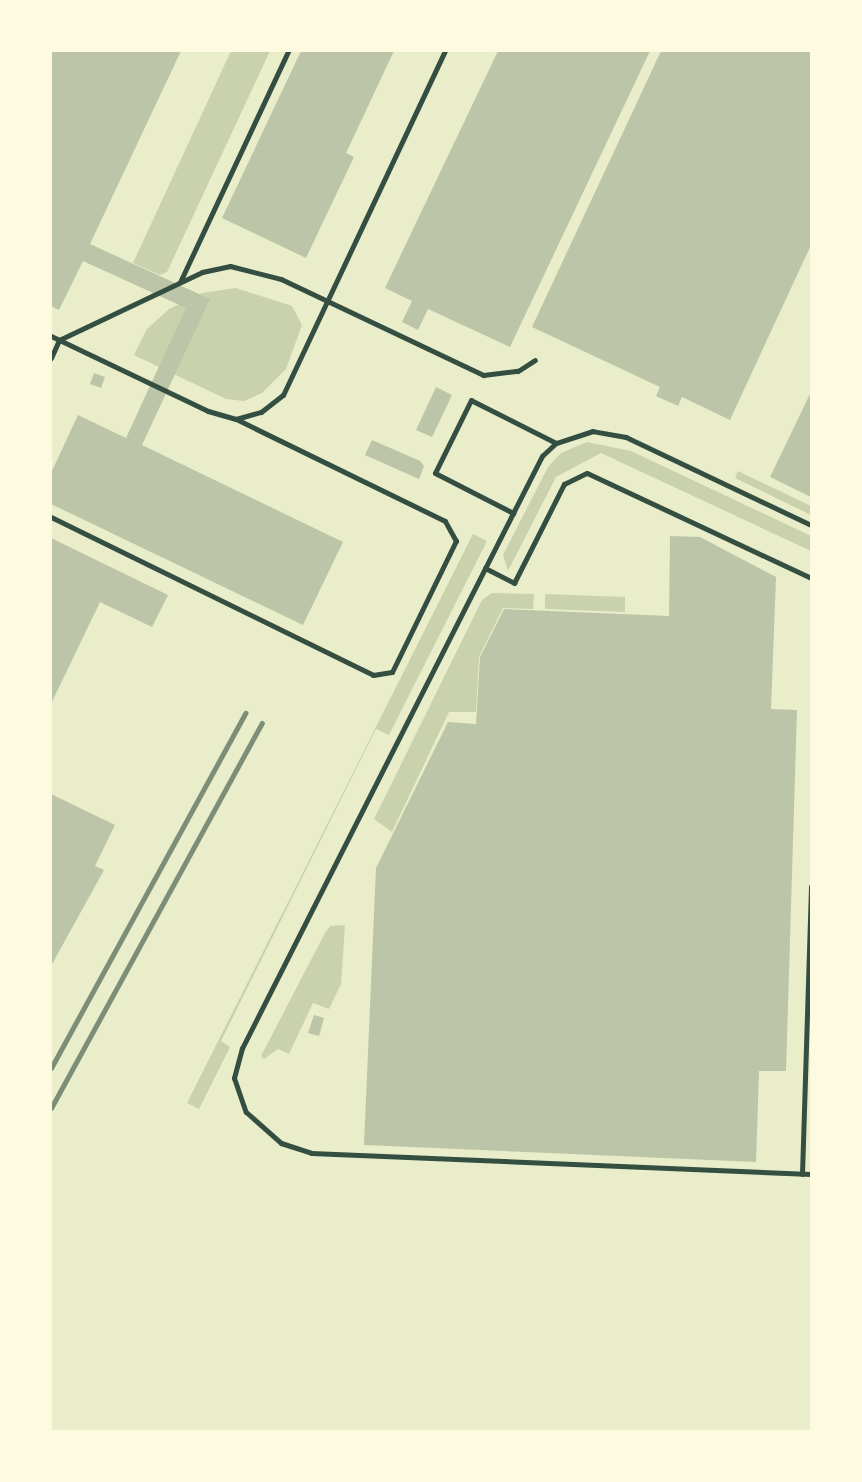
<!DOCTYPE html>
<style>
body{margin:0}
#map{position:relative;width:862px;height:1482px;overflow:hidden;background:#e9edc9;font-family:"Fira Sans Condensed",sans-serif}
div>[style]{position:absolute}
.green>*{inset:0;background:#cad2ad}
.building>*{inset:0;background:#bcc5a7}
.service>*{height:5px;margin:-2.5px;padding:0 2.5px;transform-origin:2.5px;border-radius:2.5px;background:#344e41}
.rail>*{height:5px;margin:-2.5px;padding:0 2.5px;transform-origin:2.5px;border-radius:2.5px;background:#7c8e77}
span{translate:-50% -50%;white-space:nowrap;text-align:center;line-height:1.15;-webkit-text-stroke:7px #fefae0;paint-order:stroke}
.frame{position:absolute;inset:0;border:52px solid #fefae0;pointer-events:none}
</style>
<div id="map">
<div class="green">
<div style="clip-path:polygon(231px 51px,270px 51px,167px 272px,160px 275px,133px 263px)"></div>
<div style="clip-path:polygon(236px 288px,292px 306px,302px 325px,286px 369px,262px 393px,244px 401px,226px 399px,134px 355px,147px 329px,169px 309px,202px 293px)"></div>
<div style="clip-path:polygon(587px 442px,631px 451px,811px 536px,811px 551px,601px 453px,556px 477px,508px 571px,503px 555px,548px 467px,561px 453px)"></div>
<div style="clip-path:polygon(738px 471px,811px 506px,811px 515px,735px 478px)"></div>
<div style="clip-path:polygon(473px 534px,487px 541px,389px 735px,376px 729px,221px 1041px,230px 1047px,199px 1109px,187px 1103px)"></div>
<div style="clip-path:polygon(492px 593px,534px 594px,533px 609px,503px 608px,479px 657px,476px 712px,449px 712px,392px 832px,374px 819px,482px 600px)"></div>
<div style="clip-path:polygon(545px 594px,625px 597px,625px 612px,545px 609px)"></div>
<div style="clip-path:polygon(345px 925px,341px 984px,329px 1009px,313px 1003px,289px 1054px,278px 1049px,264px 1059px,261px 1056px,325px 933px,330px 926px)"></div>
</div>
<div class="building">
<div style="clip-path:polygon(51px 51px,181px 51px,90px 244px,210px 299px,142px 445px,343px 542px,303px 625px,51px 504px,51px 473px,78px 415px,126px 438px,186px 308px,83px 261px,59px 310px,51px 306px)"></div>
<div style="clip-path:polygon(301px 51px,394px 51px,346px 153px,354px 157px,306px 258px,222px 218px)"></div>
<div style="clip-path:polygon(498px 51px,650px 51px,510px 347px,428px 309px,418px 330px,402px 322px,412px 301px,385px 288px)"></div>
<div style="clip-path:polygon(661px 51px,811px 51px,811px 245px,730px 420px,682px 397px,678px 406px,656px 396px,660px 387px,532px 327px)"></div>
<div style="clip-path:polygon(94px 373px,105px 377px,101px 388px,90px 384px)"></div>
<div style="clip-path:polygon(436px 387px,452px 395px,432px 437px,416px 430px)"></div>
<div style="clip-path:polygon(811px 392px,811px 497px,770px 477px)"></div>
<div style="clip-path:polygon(372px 440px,420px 461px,424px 466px,419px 479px,365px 455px)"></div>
<div style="clip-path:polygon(670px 536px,700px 537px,776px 577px,771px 709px,797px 710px,786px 1071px,759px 1071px,756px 1162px,364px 1145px,376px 868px,448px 722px,476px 724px,480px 657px,504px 609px,669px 616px)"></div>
<div style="clip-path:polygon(51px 538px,168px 595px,152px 627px,100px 602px,51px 704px)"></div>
<div style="clip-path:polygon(51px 794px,115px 825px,95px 866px,104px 870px,51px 966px)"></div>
<div style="clip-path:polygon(314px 1015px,324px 1018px,319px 1036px,308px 1033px)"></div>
</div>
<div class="service">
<div style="left:180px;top:282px;width:255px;rotate:-64.9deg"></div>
<div style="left:51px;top:336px;width:174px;rotate:25.5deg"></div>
<div style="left:208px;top:411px;width:29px;rotate:16deg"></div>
<div style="left:236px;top:419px;width:26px;rotate:-16deg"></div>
<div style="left:261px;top:412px;width:28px;rotate:-38deg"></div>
<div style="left:283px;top:395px;width:380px;rotate:-64.8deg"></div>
<div style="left:51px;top:358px;width:20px;rotate:-66deg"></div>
<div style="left:59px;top:340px;width:158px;rotate:-25.4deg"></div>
<div style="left:202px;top:272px;width:29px;rotate:-12deg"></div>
<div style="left:230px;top:266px;width:53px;rotate:14.3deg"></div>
<div style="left:281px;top:279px;width:224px;rotate:25.4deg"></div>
<div style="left:483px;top:375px;width:35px;rotate:-7deg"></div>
<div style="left:518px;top:371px;width:20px;rotate:-33deg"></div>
<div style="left:513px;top:513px;width:64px;rotate:-63deg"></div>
<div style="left:542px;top:456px;width:19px;rotate:-43deg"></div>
<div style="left:51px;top:517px;width:359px;rotate:26.1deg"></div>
<div style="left:373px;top:675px;width:19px;rotate:-9deg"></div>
<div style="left:392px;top:672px;width:146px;rotate:-64deg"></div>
<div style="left:456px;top:541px;width:23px;rotate:-119deg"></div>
<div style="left:445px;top:521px;width:233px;rotate:-154deg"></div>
<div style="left:811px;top:525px;width:205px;rotate:-154.6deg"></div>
<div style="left:626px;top:437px;width:34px;rotate:-170deg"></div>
<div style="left:593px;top:431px;width:39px;rotate:162deg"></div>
<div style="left:556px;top:443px;width:95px;rotate:-153.2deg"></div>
<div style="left:471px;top:400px;width:81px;rotate:116.3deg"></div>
<div style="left:435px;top:473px;width:88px;rotate:27.1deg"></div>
<div style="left:513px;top:513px;width:600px;rotate:116.86deg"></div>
<div style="left:242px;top:1048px;width:31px;rotate:105deg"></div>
<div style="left:234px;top:1078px;width:36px;rotate:71deg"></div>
<div style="left:246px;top:1112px;width:47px;rotate:41.5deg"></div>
<div style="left:281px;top:1143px;width:32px;rotate:18deg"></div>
<div style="left:311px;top:1153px;width:500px;rotate:2.41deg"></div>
<div style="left:485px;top:568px;width:33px;rotate:27deg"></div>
<div style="left:514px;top:583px;width:111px;rotate:-63.2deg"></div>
<div style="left:564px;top:484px;width:25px;rotate:-26deg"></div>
<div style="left:587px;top:473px;width:247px;rotate:25.1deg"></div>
<div style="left:802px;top:1174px;width:288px;rotate:-88.2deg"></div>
</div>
<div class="rail">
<div style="left:51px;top:1068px;width:405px;rotate:-61.3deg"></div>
<div style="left:51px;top:1108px;width:439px;rotate:-61.3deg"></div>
</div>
<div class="frame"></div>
</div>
